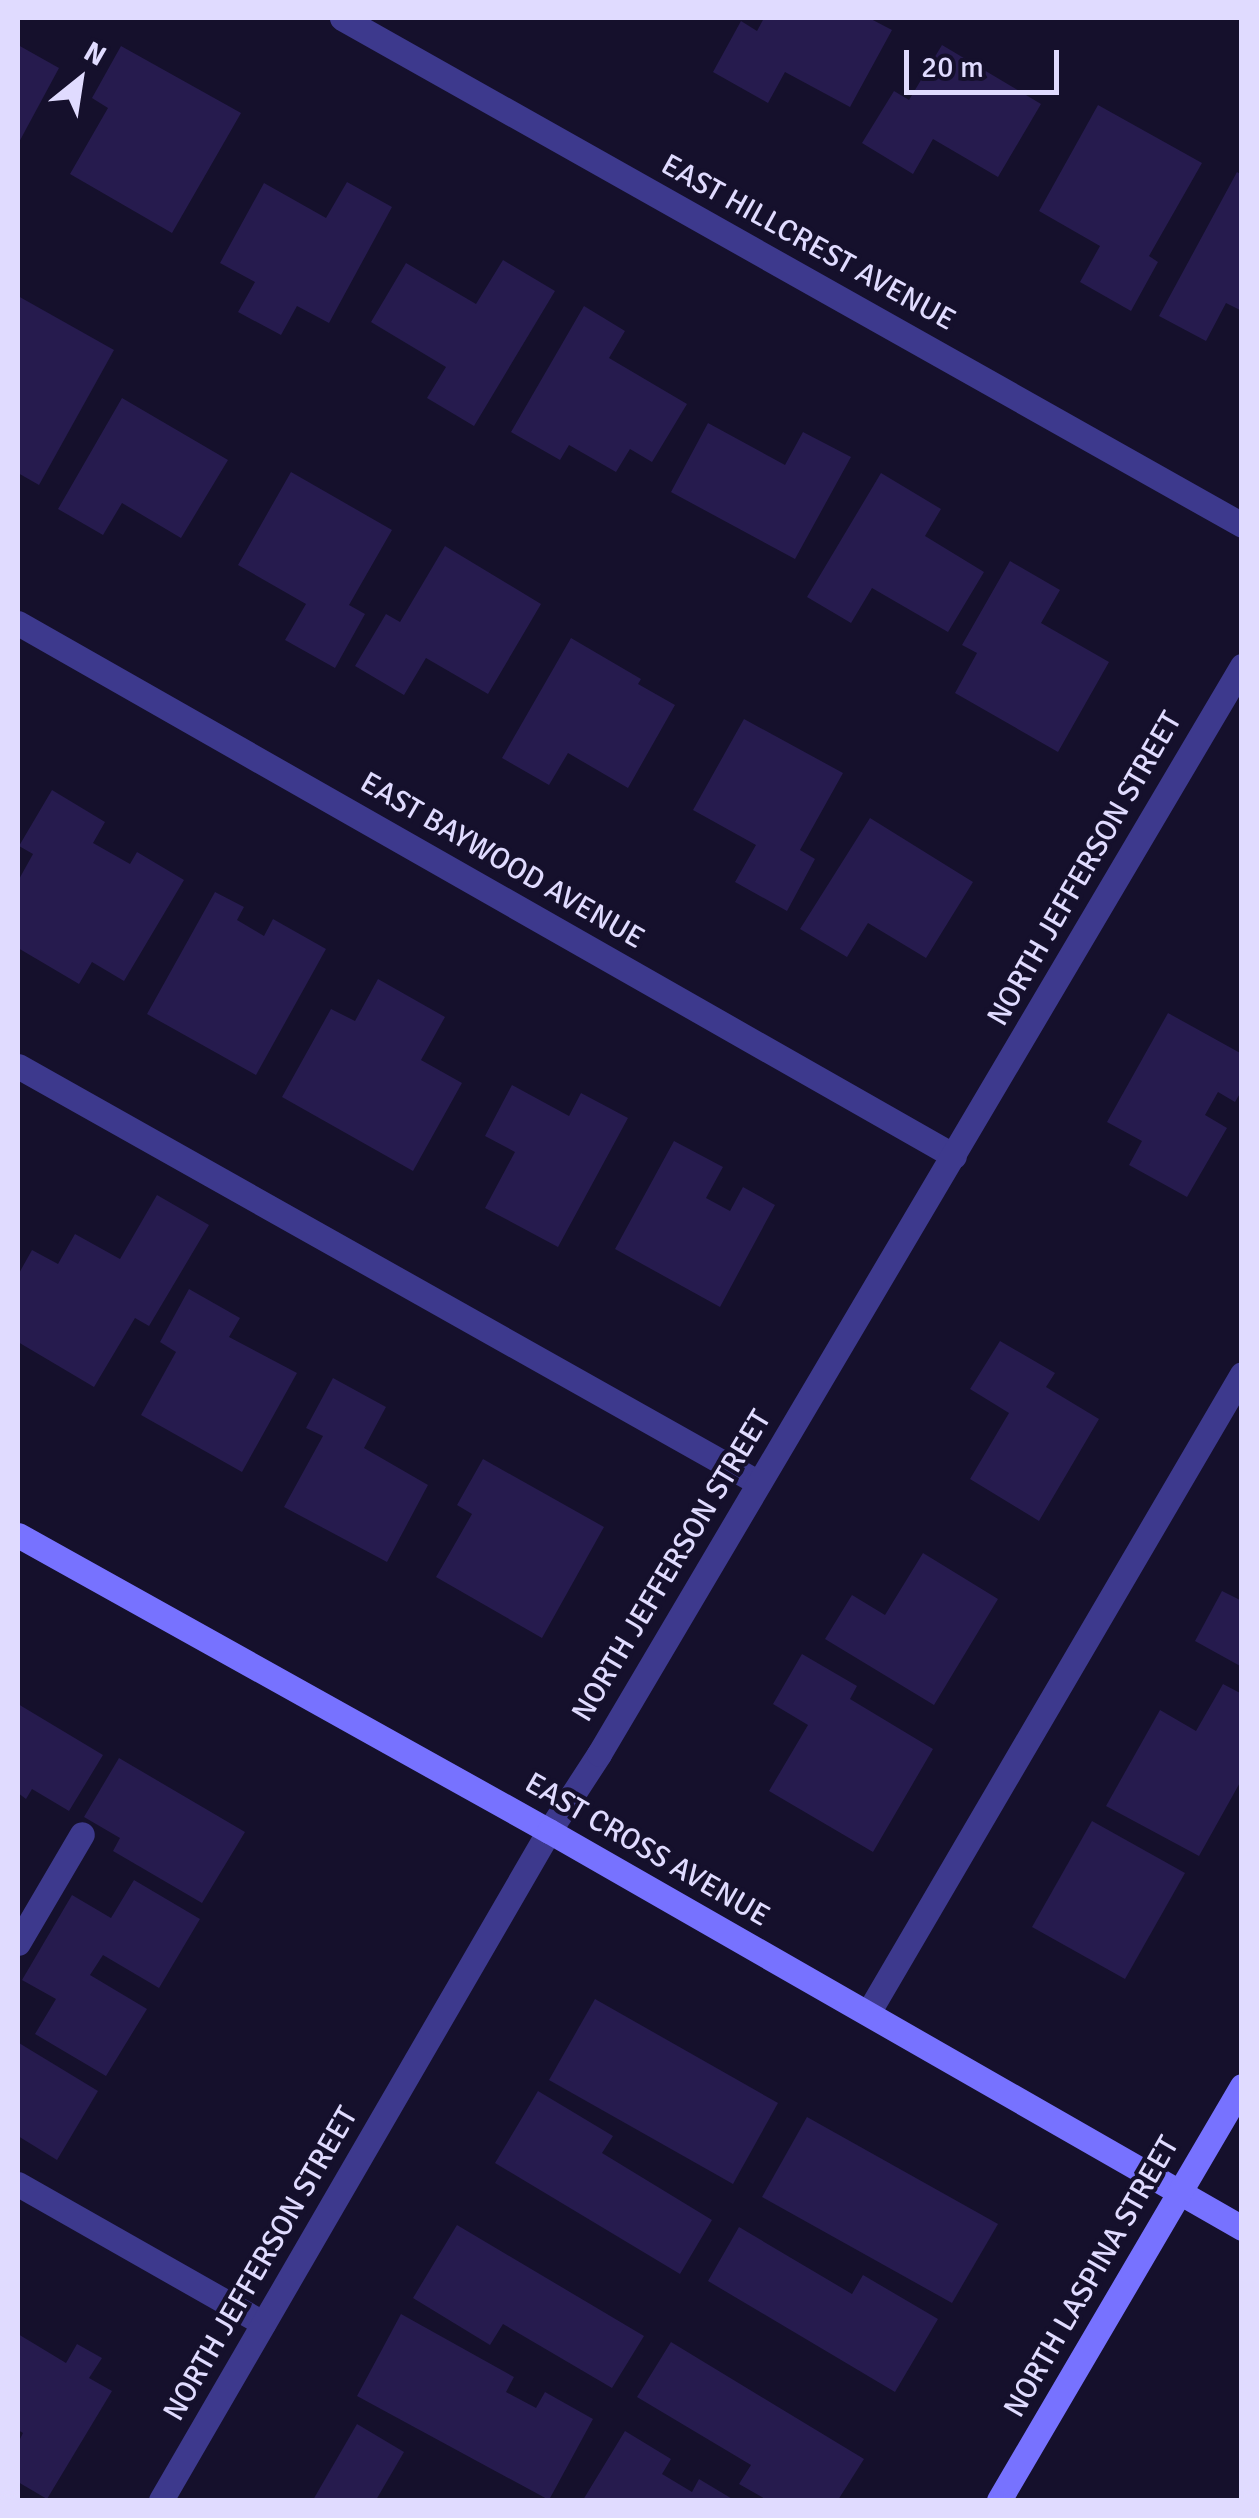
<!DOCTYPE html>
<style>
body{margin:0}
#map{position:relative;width:1259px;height:2518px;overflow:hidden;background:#15102c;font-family:Signika,sans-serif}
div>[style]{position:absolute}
.building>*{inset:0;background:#261b4e}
.lane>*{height:25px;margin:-12.5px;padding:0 12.5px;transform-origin:12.5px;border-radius:12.5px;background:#3d398d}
.street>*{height:25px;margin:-12.5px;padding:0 12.5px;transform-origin:12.5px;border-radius:12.5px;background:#3d398d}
.secondary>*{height:25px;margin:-12.5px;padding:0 12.5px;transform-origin:12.5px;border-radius:12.5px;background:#7772ff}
span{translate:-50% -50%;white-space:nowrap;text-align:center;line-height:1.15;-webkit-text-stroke:8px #15102c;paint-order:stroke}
.street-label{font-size:30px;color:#e0dbff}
.frame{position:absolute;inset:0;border:20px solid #e0dbff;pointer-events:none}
.north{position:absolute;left:30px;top:30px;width:100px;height:100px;-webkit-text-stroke:8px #15102c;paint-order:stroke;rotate:30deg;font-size:28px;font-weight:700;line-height:40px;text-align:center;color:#e0dbff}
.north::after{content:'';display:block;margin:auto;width:35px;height:45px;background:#e0dbff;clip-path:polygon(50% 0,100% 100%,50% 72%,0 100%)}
.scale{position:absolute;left:904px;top:50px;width:155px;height:45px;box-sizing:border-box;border:5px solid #e0dbff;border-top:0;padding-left:12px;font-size:30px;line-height:35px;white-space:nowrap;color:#e0dbff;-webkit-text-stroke:8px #15102c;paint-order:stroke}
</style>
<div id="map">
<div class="building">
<div style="clip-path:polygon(764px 18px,869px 18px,892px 30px,850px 107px,785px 72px,768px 103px,713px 72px,741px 21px,757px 31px)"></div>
<div style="clip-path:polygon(18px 45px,59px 68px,18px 144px)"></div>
<div style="clip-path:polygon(942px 45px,1041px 104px,998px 177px,933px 139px,913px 174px,862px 143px,894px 91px,909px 100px)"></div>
<div style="clip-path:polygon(121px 46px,241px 113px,172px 233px,70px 174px,108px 108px,92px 98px)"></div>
<div style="clip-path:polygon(1098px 105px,1202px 163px,1149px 256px,1158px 262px,1131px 311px,1080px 282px,1100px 246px,1039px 211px)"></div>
<div style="clip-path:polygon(1237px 172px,1242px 175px,1242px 311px,1226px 303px,1206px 341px,1159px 316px)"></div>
<div style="clip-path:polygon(347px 182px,392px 207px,329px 323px,297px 306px,281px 335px,238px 312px,255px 282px,220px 263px,264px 183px,326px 218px)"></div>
<div style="clip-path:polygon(503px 260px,555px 291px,474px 426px,427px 398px,446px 367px,371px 322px,406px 263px,476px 304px)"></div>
<div style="clip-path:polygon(18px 296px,114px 350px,39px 485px,18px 473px)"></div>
<div style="clip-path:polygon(584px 306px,625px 331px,609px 358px,687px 404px,652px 462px,630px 449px,616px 472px,569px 445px,560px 460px,511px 432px)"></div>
<div style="clip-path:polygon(122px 398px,228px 460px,181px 538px,122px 503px,103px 535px,58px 509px)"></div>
<div style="clip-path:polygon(708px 423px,785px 465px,803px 432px,851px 457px,795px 559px,671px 492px)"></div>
<div style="clip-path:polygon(291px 472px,392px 530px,349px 605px,365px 614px,335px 668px,285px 640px,306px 604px,238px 565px)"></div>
<div style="clip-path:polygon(881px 473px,941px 509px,925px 536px,984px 572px,948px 632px,872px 588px,851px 623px,807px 597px)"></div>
<div style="clip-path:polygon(445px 546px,541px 604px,488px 694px,426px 658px,404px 695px,355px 666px,386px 614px,400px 622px)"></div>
<div style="clip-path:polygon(1010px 561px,1060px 590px,1041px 623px,1109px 662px,1058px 752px,955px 693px,977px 653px,962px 645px)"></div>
<div style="clip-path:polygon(571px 638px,641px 679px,638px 684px,675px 705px,628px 788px,568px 753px,549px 785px,502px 758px)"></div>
<div style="clip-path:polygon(744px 719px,843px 773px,800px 850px,815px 859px,787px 911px,735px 882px,756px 845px,693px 810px)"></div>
<div style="clip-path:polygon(52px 790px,105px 822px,93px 843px,130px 864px,137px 852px,184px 880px,124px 981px,92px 962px,79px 984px,18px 948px,18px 881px,33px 854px,19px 846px)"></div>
<div style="clip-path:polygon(870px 818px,973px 882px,926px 958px,868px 923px,847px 957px,800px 929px)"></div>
<div style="clip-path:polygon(215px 892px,244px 907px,237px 920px,264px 936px,273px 919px,326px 949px,256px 1075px,147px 1014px)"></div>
<div style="clip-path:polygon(378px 979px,445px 1017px,421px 1060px,462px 1083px,413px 1171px,282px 1097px,331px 1009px,355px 1021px)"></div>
<div style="clip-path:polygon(1168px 1013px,1242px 1054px,1242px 1090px,1235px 1102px,1218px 1092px,1205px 1115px,1227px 1128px,1187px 1197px,1129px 1165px,1142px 1141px,1107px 1122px)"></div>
<div style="clip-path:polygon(512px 1085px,569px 1116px,581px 1093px,628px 1118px,558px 1247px,485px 1208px,515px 1152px,485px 1136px)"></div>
<div style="clip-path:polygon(674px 1141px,723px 1167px,706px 1198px,730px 1211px,743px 1187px,775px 1205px,720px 1307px,615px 1249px)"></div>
<div style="clip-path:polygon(157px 1195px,209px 1225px,149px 1326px,135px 1318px,94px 1387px,18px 1342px,18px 1275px,32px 1250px,58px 1264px,75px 1234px,120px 1259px)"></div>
<div style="clip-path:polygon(189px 1289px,240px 1318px,229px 1337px,297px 1373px,242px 1472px,141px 1415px,176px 1352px,160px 1342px)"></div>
<div style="clip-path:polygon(1000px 1341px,1055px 1373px,1046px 1387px,1099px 1419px,1039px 1521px,970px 1479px,1009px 1413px,970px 1389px)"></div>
<div style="clip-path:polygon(333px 1378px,386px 1407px,364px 1448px,428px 1485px,387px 1562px,284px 1507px,323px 1436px,306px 1428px)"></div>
<div style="clip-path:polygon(483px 1459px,604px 1527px,542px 1638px,436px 1577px,472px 1514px,457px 1505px)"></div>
<div style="clip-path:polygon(923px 1553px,998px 1599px,934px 1705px,825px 1639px,852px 1595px,885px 1615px)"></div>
<div style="clip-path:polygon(1222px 1591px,1242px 1601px,1242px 1667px,1195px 1641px)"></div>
<div style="clip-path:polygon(802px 1654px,857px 1686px,850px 1699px,933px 1749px,873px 1852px,769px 1791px,808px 1725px,773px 1704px)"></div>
<div style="clip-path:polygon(1223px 1684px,1242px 1694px,1242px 1779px,1199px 1856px,1106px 1806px,1160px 1710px,1196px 1731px)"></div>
<div style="clip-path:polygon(18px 1704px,103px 1755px,69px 1811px,32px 1789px,26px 1799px,18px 1793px)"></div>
<div style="clip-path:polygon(119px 1758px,245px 1832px,202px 1903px,113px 1851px,120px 1838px,84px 1817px)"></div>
<div style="clip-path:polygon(1092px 1821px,1185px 1873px,1125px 1979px,1032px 1927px)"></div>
<div style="clip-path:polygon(134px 1880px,200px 1919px,159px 1988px,103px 1955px,90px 1975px,147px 2009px,106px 2076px,35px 2034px,56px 1999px,22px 1980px,72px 1895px,111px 1918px)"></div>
<div style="clip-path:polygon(595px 1999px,778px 2103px,733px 2184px,549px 2080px)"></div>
<div style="clip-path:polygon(19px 2043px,98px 2091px,57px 2160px,18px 2136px)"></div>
<div style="clip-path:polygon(538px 2091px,613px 2136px,602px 2153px,712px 2220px,680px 2274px,495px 2163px)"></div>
<div style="clip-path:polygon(807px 2117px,998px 2224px,952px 2303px,762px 2197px)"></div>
<div style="clip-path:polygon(457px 2225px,644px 2336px,612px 2388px,503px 2324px,490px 2345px,413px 2298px)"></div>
<div style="clip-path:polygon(739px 2227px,852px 2294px,863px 2275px,938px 2319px,895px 2392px,708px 2281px)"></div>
<div style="clip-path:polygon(401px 2314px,514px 2377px,506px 2392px,536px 2408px,545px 2392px,593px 2419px,549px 2500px,357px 2396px)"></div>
<div style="clip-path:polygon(18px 2334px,66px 2363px,77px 2344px,102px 2358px,89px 2378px,112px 2391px,47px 2499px,18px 2482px,18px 2443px,23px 2433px,18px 2430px)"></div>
<div style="clip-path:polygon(671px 2342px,864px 2459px,838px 2500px,767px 2500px,739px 2484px,751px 2465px,637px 2397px)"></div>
<div style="clip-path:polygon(357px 2424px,404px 2452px,376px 2500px,313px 2500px)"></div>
<div style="clip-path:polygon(625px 2431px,671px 2459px,662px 2474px,692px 2492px,699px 2479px,734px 2500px,583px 2500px)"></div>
</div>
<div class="lane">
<div style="left:18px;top:1066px;width:850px;rotate:29.37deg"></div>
<div style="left:18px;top:1943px;width:126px;rotate:-59.6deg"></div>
<div style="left:868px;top:2013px;width:740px;rotate:-59.66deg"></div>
</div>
<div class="street">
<div style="left:342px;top:18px;width:1033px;rotate:29.39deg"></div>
<div style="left:18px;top:623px;width:1077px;rotate:29.66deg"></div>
<div style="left:18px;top:2184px;width:282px;rotate:29.6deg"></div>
<div style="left:161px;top:2500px;width:773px;rotate:-59.89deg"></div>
<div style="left:549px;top:1831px;width:92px;rotate:-57deg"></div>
<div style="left:599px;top:1754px;width:1264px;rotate:-59.42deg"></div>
</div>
<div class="secondary">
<div style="left:18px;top:1535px;width:608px;rotate:29.14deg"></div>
<div style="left:549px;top:1831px;width:799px;rotate:29.81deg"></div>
<div style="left:999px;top:2500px;width:480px;rotate:-59.6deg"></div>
</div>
<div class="street-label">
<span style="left:808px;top:243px;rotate:29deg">EAST HILLCREST AVENUE</span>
<span style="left:502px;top:861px;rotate:30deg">EAST BAYWOOD AVENUE</span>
<span style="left:1085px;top:869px;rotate:-60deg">NORTH JEFFERSON STREET</span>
<span style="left:672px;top:1566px;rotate:-59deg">NORTH JEFFERSON STREET</span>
<span style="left:647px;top:1850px;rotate:30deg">EAST CROSS AVENUE</span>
<span style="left:261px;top:2264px;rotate:-60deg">NORTH JEFFERSON STREET</span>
<span style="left:1092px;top:2277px;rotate:-60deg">NORTH LASPINA STREET</span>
</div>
<div class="frame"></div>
<div class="north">N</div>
<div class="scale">20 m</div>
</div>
